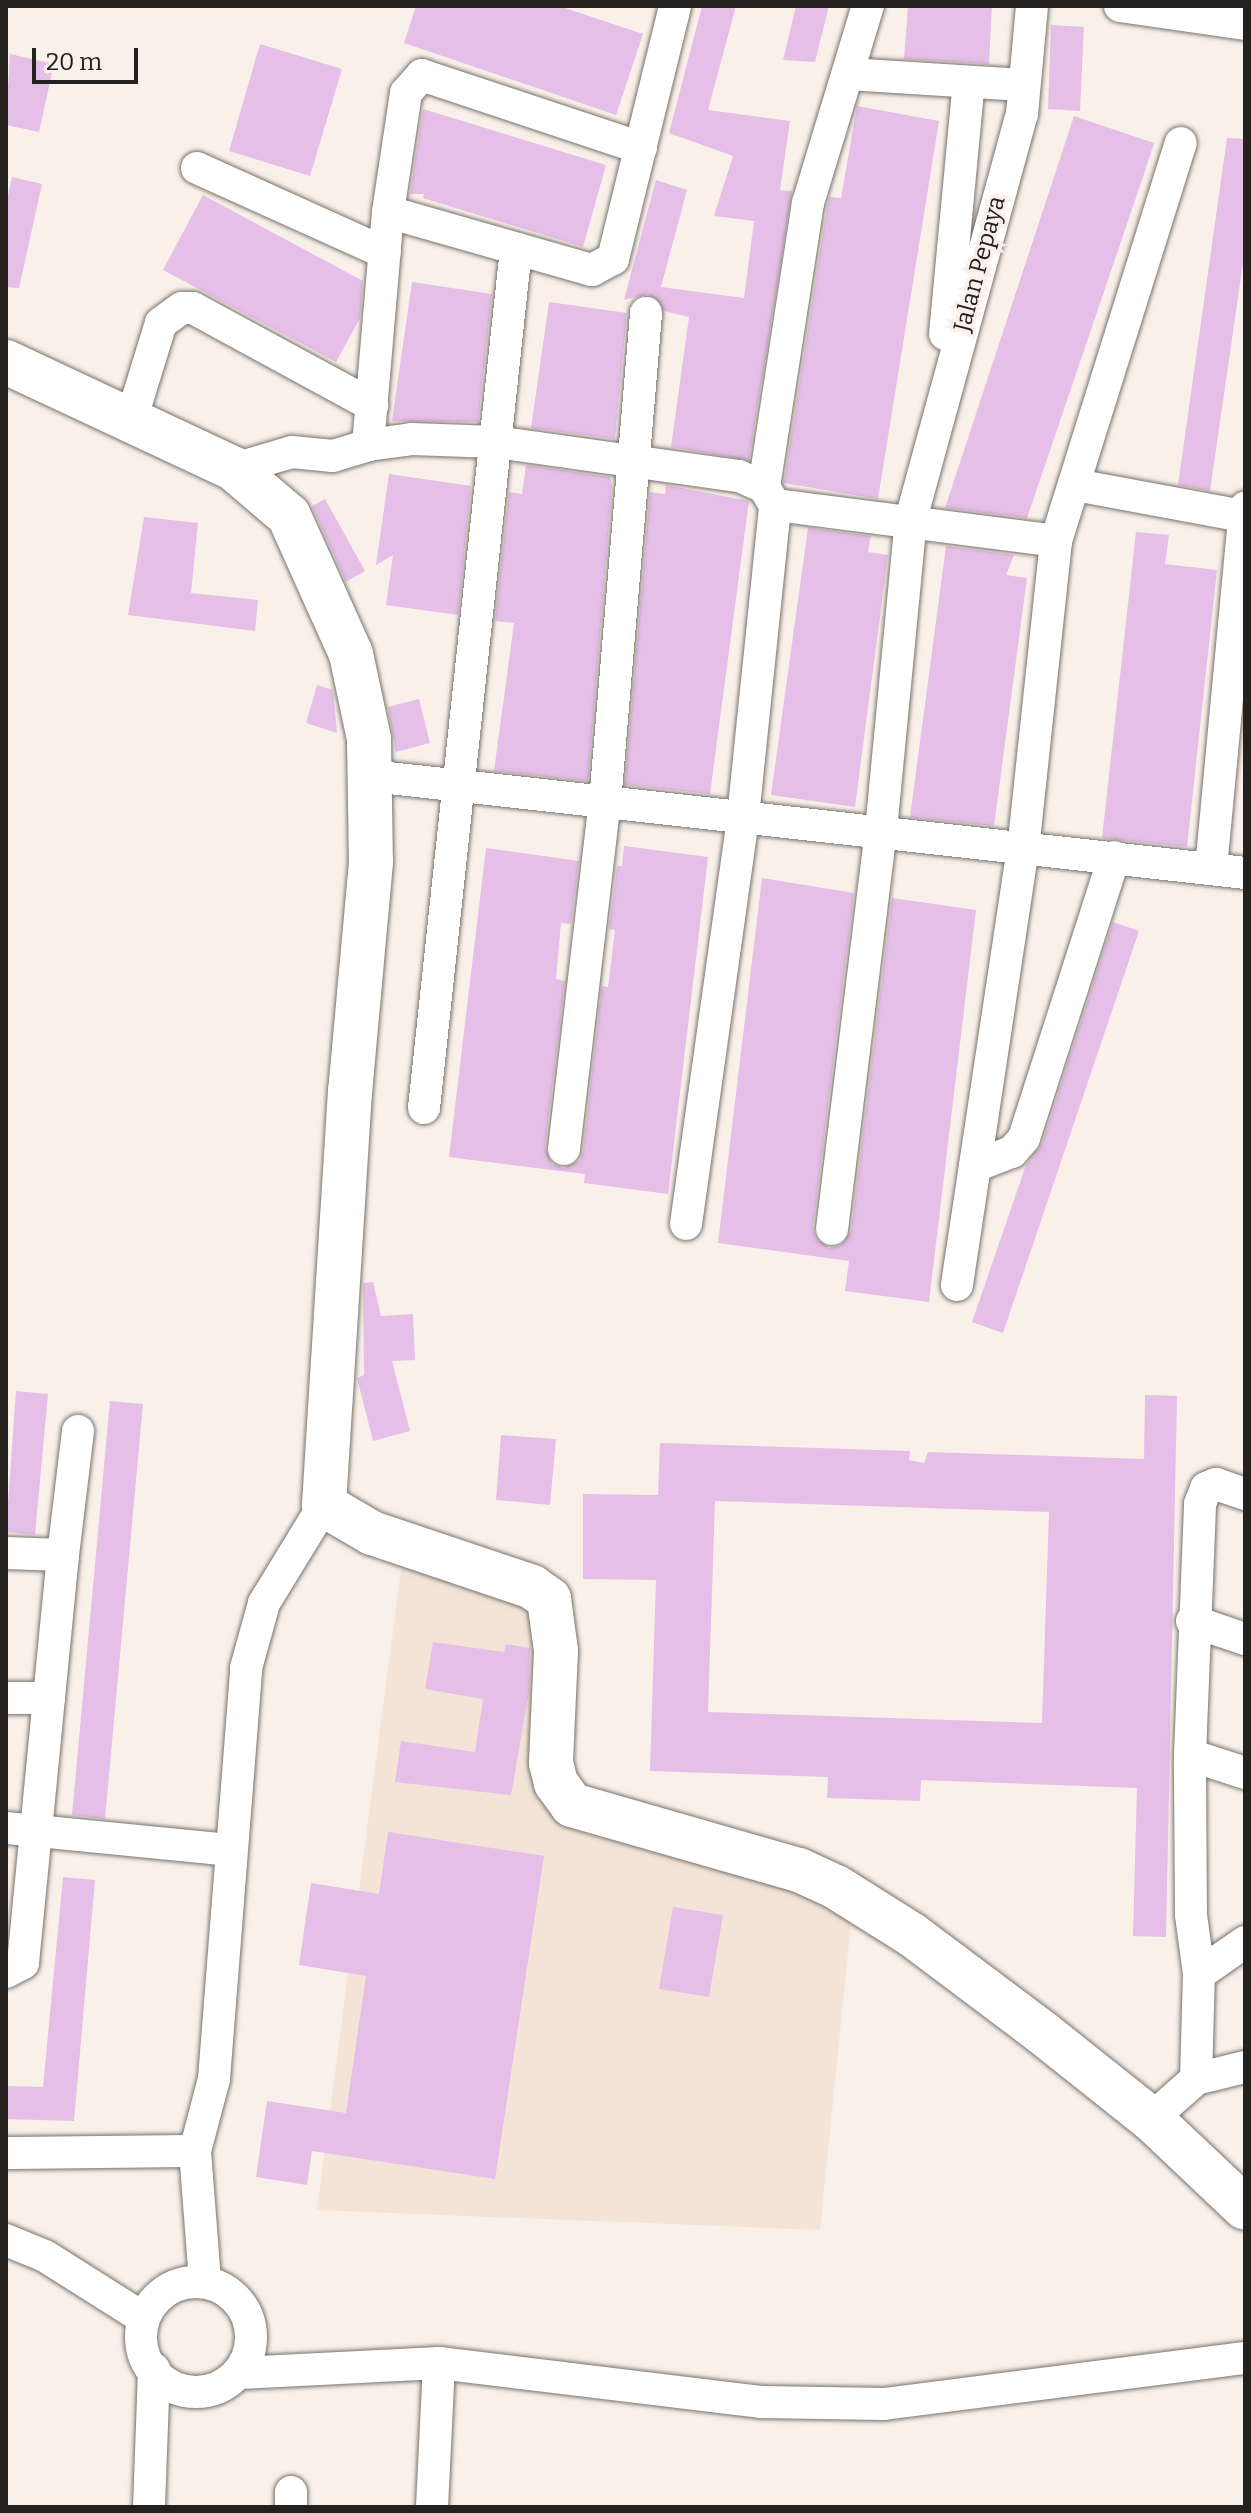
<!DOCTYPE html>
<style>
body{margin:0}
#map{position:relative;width:1251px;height:2513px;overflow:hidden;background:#f9f0e9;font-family:Bitter,serif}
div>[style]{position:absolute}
.built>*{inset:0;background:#f3e4d7}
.building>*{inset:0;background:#e6bfe8}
.roads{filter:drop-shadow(0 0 2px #79726c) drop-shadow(0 0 2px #79726c)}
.street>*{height:32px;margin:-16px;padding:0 16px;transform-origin:16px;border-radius:16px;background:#fff}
.street>.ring{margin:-16px;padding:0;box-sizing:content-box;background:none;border:32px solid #fff;border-radius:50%}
.secondary>*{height:44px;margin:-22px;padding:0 22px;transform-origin:22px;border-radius:22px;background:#fff}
span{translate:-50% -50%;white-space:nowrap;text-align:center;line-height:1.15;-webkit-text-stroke:7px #f9f0e9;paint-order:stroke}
.street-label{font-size:24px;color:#23201e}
.frame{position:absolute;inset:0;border:8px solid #23201e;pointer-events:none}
.scale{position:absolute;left:32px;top:48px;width:106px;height:36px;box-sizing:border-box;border:4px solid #23201e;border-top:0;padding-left:10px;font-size:24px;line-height:28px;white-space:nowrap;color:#23201e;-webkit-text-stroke:6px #f9f0e9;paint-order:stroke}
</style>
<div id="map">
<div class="built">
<div style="clip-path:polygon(402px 1562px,546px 1603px,558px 1797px,855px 1882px,820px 2230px,317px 2210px)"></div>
</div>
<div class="building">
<div style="clip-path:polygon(416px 6px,559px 6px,643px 34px,616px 115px,404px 43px)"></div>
<div style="clip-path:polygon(702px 6px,736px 6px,708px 110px,790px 121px,780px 190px,792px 191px,749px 460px,671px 447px,689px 317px,664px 311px,648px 294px,624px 300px,656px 180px,687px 190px,661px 287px,744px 298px,754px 221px,714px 216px,733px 156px,669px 133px)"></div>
<div style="clip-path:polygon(796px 6px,829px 6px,815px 62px,783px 60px)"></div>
<div style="clip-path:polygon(908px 6px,992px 6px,989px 64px,904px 59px)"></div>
<div style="clip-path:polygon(1051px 25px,1084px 27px,1080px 111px,1048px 109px)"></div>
<div style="clip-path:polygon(260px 44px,342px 69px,310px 176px,229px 151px)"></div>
<div style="clip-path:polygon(10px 54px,54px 64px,39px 132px,6px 125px)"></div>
<div style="clip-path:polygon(857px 106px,939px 121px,878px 499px,784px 483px,827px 207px,830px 197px,841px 198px)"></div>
<div style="clip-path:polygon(423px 109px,606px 165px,583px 247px,423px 198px,424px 194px,410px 194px)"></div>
<div style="clip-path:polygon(1074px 116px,1154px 143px,1144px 174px,1027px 518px,945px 508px)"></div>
<div style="clip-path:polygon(1227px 138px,1245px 139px,1245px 249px,1210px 491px,1178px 485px)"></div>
<div style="clip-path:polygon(12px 177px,42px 184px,19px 288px,6px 287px,6px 205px)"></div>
<div style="clip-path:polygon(203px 195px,363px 281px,360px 318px,336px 362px,163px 270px)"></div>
<div style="clip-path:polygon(412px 282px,492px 294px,478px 422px,392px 421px)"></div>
<div style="clip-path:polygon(549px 302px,627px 313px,615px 439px,531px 428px)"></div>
<div style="clip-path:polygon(526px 465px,610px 477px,612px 486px,588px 781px,494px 771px,514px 623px,495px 621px,509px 492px,522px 494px)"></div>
<div style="clip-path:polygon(389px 474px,471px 486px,458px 615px,386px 605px,393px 555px,376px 565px)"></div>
<div style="clip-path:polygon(666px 485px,749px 501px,710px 794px,625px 785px,650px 492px,665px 494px)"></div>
<div style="clip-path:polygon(325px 499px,365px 571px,346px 582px,312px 506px)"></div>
<div style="clip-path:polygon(144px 517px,198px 523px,191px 593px,258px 600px,255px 631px,128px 615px)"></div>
<div style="clip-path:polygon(808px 528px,871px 536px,868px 552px,888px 555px,855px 807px,771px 795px)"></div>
<div style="clip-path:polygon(1136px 532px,1169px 535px,1165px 564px,1217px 570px,1187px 847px,1102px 838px)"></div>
<div style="clip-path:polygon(946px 546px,1014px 555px,1006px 575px,1027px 578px,994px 826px,910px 817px)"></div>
<div style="clip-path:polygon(317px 685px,333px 690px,337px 733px,306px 723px)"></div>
<div style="clip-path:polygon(419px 699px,430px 743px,396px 752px,388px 707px)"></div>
<div style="clip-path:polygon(624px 846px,708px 857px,668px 1194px,584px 1183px,585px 1174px,449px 1157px,486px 848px,579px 861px,571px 924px,561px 923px,556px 979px,565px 981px,545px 1147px,552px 1164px,563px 1168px,579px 1161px,583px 1151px,602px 986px,608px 987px,615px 930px,609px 929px,617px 866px,622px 866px)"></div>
<div style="clip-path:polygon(762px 878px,854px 893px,813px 1227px,815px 1237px,829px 1248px,840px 1246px,851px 1231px,892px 898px,976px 910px,929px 1302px,845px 1291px,849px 1261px,718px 1243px)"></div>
<div style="clip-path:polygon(1113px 922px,1139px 931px,1003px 1333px,972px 1322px,1026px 1165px,1042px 1144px)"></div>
<div style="clip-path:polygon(373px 1282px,381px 1316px,413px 1314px,415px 1360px,392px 1361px,410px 1431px,373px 1441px,357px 1378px,364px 1375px,363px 1283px)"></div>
<div style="clip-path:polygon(16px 1391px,48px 1394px,35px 1535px,6px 1532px)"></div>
<div style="clip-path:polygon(evenodd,1145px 1395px,1177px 1396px,1166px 1937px,1133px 1936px,1137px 1788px,921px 1780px,920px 1801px,827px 1798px,828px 1777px,650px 1771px,656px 1580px,583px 1579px,583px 1494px,658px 1495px,660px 1443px,910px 1451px,909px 1460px,924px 1463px,928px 1452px,1144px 1459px,1145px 1395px,715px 1501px,1049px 1512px,1042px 1723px,708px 1712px,715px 1501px)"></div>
<div style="clip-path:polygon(110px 1401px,143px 1404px,105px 1819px,72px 1815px)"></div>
<div style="clip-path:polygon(501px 1435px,556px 1439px,550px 1505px,496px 1500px)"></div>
<div style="clip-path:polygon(433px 1642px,504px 1652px,506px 1644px,530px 1648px,529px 1692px,511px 1795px,395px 1782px,401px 1741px,475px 1752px,483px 1699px,425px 1689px)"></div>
<div style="clip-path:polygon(388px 1832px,544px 1856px,495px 2179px,312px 2151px,307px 2185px,256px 2177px,267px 2101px,346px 2113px,366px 1976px,299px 1965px,311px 1883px,379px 1894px)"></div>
<div style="clip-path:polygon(63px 1877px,95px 1880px,74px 2121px,6px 2119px,6px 2086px,43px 2087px)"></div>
<div style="clip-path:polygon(673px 1907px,723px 1915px,709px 1997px,659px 1989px)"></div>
</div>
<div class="roads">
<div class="street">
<div style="left:1120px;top:6px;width:126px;rotate:8.2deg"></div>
<div style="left:848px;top:74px;width:175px;rotate:3.6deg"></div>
<div style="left:641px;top:148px;width:231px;rotate:-161.6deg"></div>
<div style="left:422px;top:75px;width:24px;rotate:132deg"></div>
<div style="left:406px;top:93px;width:120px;rotate:98.6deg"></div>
<div style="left:388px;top:212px;width:234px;rotate:94.9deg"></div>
<div style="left:368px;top:445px;width:44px;rotate:-7.8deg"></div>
<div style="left:412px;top:439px;width:84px;rotate:2deg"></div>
<div style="left:496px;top:442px;width:245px;rotate:8deg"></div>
<div style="left:739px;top:476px;width:27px;rotate:24deg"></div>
<div style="left:764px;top:487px;width:21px;rotate:59deg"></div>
<div style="left:775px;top:505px;width:283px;rotate:7.3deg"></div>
<div style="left:1056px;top:541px;width:309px;rotate:96.1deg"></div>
<div style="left:1023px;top:848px;width:442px;rotate:98.6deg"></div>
<div style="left:197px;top:168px;width:206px;rotate:24.3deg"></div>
<div style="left:388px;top:212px;width:212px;rotate:15.9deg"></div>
<div style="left:592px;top:270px;width:24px;rotate:-28deg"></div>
<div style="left:613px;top:259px;width:260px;rotate:-76.2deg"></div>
<div style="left:945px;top:334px;width:253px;rotate:-84.6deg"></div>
<div style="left:132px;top:417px;width:98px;rotate:-72.9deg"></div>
<div style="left:161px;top:323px;width:26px;rotate:-36deg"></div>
<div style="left:182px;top:308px;width:11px"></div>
<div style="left:193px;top:308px;width:204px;rotate:28.5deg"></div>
<div style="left:234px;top:469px;width:60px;rotate:-16.3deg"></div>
<div style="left:292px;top:452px;width:41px;rotate:5.6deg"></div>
<div style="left:333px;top:456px;width:37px;rotate:-17deg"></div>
<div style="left:1075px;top:485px;width:171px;rotate:10.5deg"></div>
<div style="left:764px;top:487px;width:287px;rotate:-81.2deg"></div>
<div style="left:808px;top:203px;width:206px;rotate:-73.1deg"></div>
<div style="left:1056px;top:541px;width:417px;rotate:-72.6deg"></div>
<div style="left:371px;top:776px;width:879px;rotate:6.33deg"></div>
<div style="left:1211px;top:868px;width:362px;rotate:-84.6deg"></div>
<div style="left:424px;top:1108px;width:864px;rotate:-83.89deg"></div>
<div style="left:564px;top:1149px;width:349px;rotate:-83.3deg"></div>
<div style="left:605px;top:802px;width:491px;rotate:-85.2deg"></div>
<div style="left:975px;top:1166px;width:40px;rotate:-21deg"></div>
<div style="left:1012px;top:1152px;width:18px;rotate:-49deg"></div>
<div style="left:1024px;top:1138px;width:295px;rotate:-72.2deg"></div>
<div style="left:686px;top:1224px;width:411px;rotate:-82deg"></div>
<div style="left:743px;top:817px;width:314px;rotate:-84.1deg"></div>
<div style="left:832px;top:1229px;width:402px;rotate:-83deg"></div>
<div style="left:881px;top:830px;width:312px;rotate:-84.5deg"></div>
<div style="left:911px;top:519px;width:420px;rotate:-74.7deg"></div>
<div style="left:1022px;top:114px;width:108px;rotate:-84.7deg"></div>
<div style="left:6px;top:1553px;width:57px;rotate:2deg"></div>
<div style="left:63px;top:1555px;width:410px;rotate:95.6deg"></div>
<div style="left:23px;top:1963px;width:19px;rotate:152deg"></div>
<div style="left:63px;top:1555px;width:125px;rotate:-83.1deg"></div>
<div style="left:1192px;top:1621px;width:56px;rotate:18.8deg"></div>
<div style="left:6px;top:1698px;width:43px"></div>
<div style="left:1190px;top:1755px;width:58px;rotate:18.1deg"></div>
<div style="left:6px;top:1828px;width:226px;rotate:5.6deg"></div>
<div style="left:1199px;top:1974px;width:56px;rotate:-34.8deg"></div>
<div style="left:1196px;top:2079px;width:105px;rotate:-88.4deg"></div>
<div style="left:1199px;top:1974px;width:60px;rotate:-97.7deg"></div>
<div style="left:1191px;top:1915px;width:160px;rotate:-90.4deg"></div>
<div style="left:1190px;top:1755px;width:251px;rotate:-87.7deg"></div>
<div style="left:1200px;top:1504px;width:17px;rotate:-69deg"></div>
<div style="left:1206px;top:1488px;width:11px;rotate:-22deg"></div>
<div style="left:1216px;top:1484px;width:31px;rotate:19deg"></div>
<div style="left:1151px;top:2119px;width:60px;rotate:-41.6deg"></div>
<div style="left:1196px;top:2079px;width:50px;rotate:-13.8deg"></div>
<div style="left:195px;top:2151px;width:130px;rotate:85.6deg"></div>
<div style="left:6px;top:2153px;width:189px;rotate:-0.6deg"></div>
<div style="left:195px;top:2151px;width:74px;rotate:-75.2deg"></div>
<div style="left:214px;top:2079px;width:412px;rotate:-85.5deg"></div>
<div style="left:246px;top:1668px;width:67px;rotate:-74.5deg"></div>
<div style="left:264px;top:1603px;width:115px;rotate:-58.5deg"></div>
<div style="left:6px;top:2240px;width:42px;rotate:22.3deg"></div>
<div style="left:45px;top:2256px;width:116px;rotate:32.3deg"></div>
<div class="ring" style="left:141px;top:2282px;width:78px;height:78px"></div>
<div style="left:240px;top:2373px;width:199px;rotate:-2.9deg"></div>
<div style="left:439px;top:2363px;width:324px;rotate:6.9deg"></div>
<div style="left:761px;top:2402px;width:123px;rotate:0.9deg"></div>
<div style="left:884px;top:2404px;width:364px;rotate:-7.3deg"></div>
<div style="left:149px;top:2507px;width:138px;rotate:-87.9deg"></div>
<div style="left:291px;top:2507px;width:15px;rotate:-90deg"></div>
<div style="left:432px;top:2507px;width:144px;rotate:-87.2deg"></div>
</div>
<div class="secondary">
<div style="left:6px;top:362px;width:252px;rotate:25.1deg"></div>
<div style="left:234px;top:469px;width:72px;rotate:40.5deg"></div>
<div style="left:289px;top:516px;width:151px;rotate:65.8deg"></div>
<div style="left:351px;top:654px;width:87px;rotate:78deg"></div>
<div style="left:369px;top:739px;width:123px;rotate:89.1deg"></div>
<div style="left:371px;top:862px;width:230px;rotate:95.2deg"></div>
<div style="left:350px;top:1091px;width:415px;rotate:93.6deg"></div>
<div style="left:324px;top:1505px;width:56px;rotate:30.3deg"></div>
<div style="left:372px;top:1533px;width:169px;rotate:18.6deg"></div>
<div style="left:532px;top:1587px;width:21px;rotate:35deg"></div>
<div style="left:549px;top:1599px;width:52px;rotate:82.3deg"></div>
<div style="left:556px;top:1651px;width:112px;rotate:92.6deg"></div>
<div style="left:551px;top:1763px;width:21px;rotate:76deg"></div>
<div style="left:556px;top:1783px;width:27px;rotate:54deg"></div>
<div style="left:572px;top:1805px;width:236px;rotate:16deg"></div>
<div style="left:799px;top:1870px;width:41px;rotate:24.7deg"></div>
<div style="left:836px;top:1887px;width:89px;rotate:32.1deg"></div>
<div style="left:911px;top:1934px;width:166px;rotate:36.9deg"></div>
<div style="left:1044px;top:2034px;width:137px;rotate:38.5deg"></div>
<div style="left:1151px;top:2119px;width:129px;rotate:43.4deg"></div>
</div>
</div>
<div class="street-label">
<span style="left:980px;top:264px;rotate:-75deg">Jalan Pepaya</span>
</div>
<div class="frame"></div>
<div class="scale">20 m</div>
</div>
